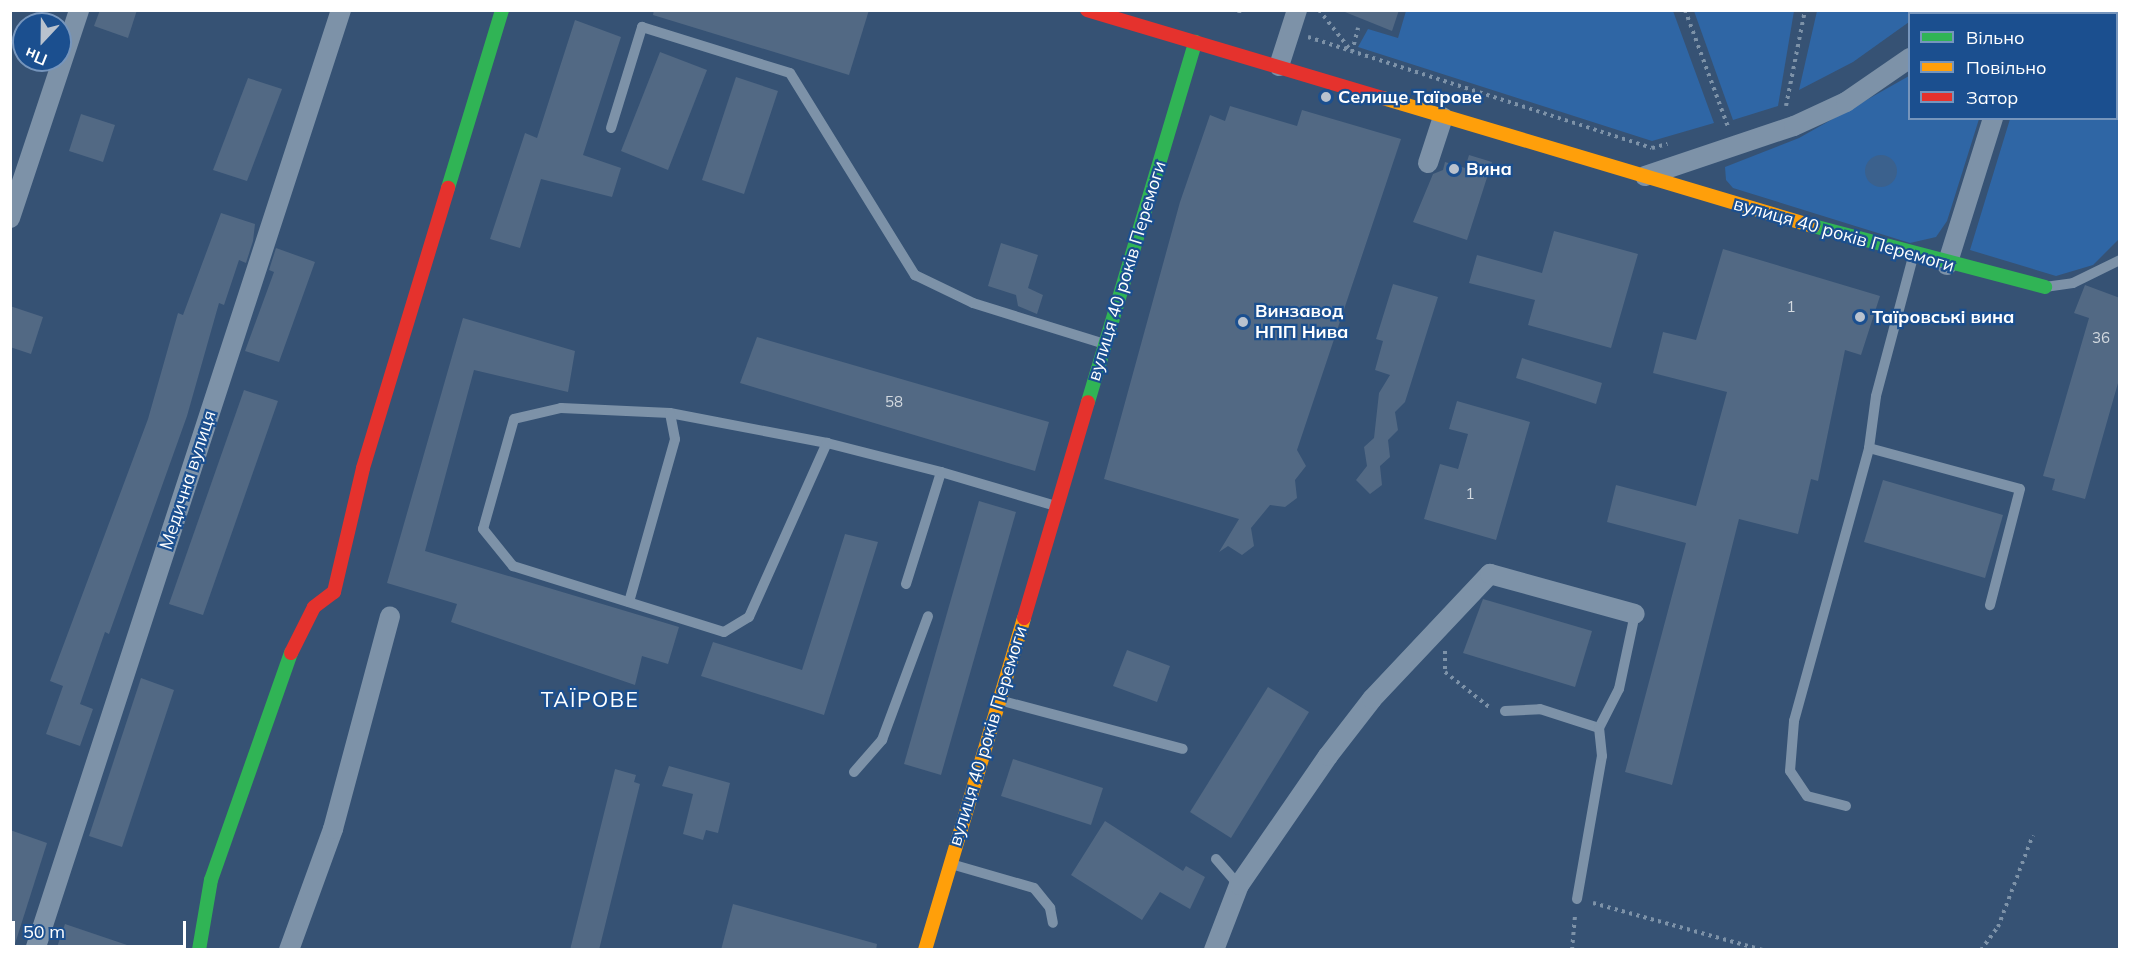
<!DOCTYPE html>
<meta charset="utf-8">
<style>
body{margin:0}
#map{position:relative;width:2130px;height:960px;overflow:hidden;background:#365274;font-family:Mulish,sans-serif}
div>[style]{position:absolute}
.green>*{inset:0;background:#2f66a5}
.water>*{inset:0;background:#3b618d}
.round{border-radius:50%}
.building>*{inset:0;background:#526984}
.path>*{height:4px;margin-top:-2px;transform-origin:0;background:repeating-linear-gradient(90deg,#7d92a8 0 3px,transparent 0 7.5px)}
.lane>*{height:10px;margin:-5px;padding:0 5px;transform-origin:5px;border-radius:5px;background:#7d92a8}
.street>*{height:20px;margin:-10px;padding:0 10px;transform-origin:10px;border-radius:10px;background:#7d92a8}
.fast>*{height:14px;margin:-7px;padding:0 7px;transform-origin:7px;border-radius:7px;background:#30b455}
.slow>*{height:14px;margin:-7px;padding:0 7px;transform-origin:7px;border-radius:7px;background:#ff9f0a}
.jam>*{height:14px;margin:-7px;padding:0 7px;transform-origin:7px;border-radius:7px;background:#e5322d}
.dots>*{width:16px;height:16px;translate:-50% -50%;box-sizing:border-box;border:3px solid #1b4f8f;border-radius:50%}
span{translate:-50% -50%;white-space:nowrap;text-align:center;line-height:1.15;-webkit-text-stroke:4.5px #1b4f8f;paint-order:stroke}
.number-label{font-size:15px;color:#d4dae0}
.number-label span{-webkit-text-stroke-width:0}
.poi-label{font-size:18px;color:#fff;font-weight:700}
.left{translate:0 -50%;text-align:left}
.street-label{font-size:18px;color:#fff}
.quarter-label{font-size:21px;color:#fff;letter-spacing:1.5px}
.frame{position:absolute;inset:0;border:12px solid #fff;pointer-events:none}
.legend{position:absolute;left:1908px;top:12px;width:210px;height:108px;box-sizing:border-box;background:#1b4f8f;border:2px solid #7695bc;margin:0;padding:8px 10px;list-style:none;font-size:18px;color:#fff}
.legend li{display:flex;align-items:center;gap:12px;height:30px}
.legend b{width:30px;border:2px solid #7695bc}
.north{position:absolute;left:12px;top:12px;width:60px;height:60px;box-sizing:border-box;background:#1b4f8f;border:2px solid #7695bc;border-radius:50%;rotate:202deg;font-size:16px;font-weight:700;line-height:24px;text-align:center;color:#fff}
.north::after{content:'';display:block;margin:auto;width:21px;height:27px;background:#b9c2ce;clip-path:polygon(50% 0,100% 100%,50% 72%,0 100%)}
.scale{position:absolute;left:12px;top:921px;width:174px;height:27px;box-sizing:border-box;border:3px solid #fff;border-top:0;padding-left:8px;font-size:18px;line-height:21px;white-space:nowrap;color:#fff;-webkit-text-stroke:4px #1b4f8f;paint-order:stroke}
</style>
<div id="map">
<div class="green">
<div style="clip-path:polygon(1406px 11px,1673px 11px,1714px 123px,1652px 141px,1358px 47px,1368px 29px,1398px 38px)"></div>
<div style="clip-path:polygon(1694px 11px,1794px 11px,1778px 106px,1733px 120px)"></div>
<div style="clip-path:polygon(1817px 11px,1817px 10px,1926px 11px,1910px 14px,1909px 22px,1853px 62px,1799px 90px)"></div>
<div style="clip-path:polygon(2043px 11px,2119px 11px,2119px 239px,2093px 265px,2056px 276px,1970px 250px,2010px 119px,2116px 118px,2116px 14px)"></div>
<div style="clip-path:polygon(1909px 76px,1910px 118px,1979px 119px,1947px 221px,1936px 237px,1910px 243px,1733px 188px,1726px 180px,1725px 167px,1799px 138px)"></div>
</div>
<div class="water">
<div class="round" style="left:1865px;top:155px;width:32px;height:32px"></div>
</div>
<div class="building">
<div style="clip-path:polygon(100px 10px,137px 10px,128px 38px,94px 26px)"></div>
<div style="clip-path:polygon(654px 10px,869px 10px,849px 75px,653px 15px)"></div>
<div style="clip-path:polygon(1340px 10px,1399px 10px,1392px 31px)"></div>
<div style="clip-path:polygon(575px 20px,621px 37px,583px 155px,621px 168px,612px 197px,541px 179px,520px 248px,490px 239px,525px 133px,537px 138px)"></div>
<div style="clip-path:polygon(660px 52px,707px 70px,668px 170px,621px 151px)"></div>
<div style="clip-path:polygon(736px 77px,778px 91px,744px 194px,702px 180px)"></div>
<div style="clip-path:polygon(248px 78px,282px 89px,247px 181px,213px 170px)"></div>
<div style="clip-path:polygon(1230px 106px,1297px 126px,1302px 110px,1401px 139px,1297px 450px,1306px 466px,1295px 480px,1297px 498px,1285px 507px,1270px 505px,1251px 528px,1254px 546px,1242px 555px,1228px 546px,1219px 552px,1239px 519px,1104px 479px,1180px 202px,1210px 115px,1225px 121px)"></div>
<div style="clip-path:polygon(81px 114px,115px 125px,103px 162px,69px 151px)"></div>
<div style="clip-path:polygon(1469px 155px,1492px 162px,1467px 240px,1413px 222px,1433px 174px,1443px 170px,1445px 162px,1465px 168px)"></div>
<div style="clip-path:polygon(221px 213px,255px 224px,253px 241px,246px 263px,239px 260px,224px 305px,219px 303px,187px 416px,109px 634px,105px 632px,80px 704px,93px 709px,80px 746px,46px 734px,63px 686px,50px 681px,148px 419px,178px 313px,183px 315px)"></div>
<div style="clip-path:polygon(1554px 231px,1638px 254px,1611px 348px,1528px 325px,1535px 300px,1469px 283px,1477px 255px,1542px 273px)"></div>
<div style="clip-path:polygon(1001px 243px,1038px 255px,1028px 288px,1043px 295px,1037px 314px,1018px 306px,1016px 295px,988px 286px)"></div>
<div style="clip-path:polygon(276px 248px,315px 262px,279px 362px,245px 351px,274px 272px,269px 270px)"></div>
<div style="clip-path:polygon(1723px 249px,1880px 296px,1861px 355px,1845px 350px,1818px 481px,1811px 479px,1798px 534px,1739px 519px,1672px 785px,1625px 772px,1686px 543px,1607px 522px,1616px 485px,1696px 506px,1727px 392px,1653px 373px,1663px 332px,1696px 340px)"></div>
<div style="clip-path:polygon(1393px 284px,1438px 297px,1405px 402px,1395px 412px,1398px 430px,1388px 440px,1390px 457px,1380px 466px,1382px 485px,1370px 494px,1356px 480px,1367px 466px,1364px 447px,1374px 438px,1379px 393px,1390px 375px,1375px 370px,1383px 341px,1376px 339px)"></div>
<div style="clip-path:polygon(2085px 285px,2120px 298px,2120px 376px,2085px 499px,2052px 490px,2055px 479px,2043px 476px,2089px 318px,2074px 313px)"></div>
<div style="clip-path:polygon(10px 306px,43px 317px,31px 354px,10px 347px)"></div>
<div style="clip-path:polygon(463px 318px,575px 351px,568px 392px,474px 370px,425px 551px,679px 627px,668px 664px,642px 656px,635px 685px,451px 622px,457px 604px,387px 583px)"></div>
<div style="clip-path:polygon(757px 337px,1049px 422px,1035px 471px,740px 383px)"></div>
<div style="clip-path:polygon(1522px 358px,1602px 383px,1596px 404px,1516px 378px)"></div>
<div style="clip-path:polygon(244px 390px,278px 401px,203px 615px,169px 604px)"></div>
<div style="clip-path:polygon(1457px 401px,1530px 422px,1496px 540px,1424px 519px,1440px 464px,1458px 469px,1468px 434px,1449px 429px)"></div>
<div style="clip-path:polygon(1883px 480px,2003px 515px,1985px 578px,1864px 542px)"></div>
<div style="clip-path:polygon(979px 501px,1016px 512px,941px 775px,904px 764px)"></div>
<div style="clip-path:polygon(845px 534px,878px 542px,824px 715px,701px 676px,713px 642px,802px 670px)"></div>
<div style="clip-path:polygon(1483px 599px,1592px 631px,1575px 687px,1463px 653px)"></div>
<div style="clip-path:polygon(1127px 650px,1170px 666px,1157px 702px,1113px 686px)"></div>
<div style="clip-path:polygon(141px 678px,174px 690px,122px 847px,89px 836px)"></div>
<div style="clip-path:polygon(1268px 687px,1309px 712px,1231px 838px,1190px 812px)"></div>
<div style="clip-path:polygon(1013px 759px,1103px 788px,1091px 825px,1001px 796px)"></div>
<div style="clip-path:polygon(669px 766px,730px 783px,718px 833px,706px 830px,703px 840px,683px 834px,693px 794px,662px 786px)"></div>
<div style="clip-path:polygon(615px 769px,636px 775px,634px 782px,640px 784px,599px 950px,570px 950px)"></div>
<div style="clip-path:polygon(1105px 821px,1183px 871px,1186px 866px,1205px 877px,1190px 909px,1160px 892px,1142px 920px,1071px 875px)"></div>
<div style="clip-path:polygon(10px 830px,47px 843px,14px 947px,10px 947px)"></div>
<div style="clip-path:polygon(733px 904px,877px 944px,876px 950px,721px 950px)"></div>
<div style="clip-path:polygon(65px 924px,130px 946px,129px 950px,56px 950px)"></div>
</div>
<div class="path">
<div style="left:1319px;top:10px;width:53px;rotate:51.8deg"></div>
<div style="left:1352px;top:52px;width:25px;rotate:-76deg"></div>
<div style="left:1685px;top:10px;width:125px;rotate:69.8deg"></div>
<div style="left:1239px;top:13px;width:3px;rotate:-72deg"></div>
<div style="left:1308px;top:37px;width:361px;rotate:17.9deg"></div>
<div style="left:1652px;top:148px;width:16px;rotate:-15deg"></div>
<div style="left:1786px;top:106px;width:98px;rotate:-78.8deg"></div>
<div style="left:1445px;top:651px;width:21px;rotate:90deg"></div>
<div style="left:1445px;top:672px;width:56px;rotate:38.5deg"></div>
<div style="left:1593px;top:903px;width:176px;rotate:15.5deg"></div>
<div style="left:1572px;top:950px;width:36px;rotate:-85deg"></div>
<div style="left:1981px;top:950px;width:29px;rotate:-54deg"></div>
<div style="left:1998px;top:927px;width:98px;rotate:-69.2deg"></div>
</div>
<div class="lane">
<div style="left:611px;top:128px;width:106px;rotate:-72.9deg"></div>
<div style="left:642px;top:27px;width:155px;rotate:17.3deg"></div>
<div style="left:790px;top:73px;width:238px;rotate:58.3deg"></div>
<div style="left:915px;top:275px;width:64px;rotate:25.8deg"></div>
<div style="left:973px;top:303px;width:138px;rotate:17.3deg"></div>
<div style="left:2045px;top:287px;width:28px;rotate:-8deg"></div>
<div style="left:2073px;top:283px;width:52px;rotate:-26.1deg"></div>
<div style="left:827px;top:443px;width:160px;rotate:-169.2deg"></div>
<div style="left:670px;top:413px;width:109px;rotate:-177.4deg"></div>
<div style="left:561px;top:408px;width:48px;rotate:166.8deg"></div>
<div style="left:514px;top:419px;width:114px;rotate:105.7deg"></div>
<div style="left:483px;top:529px;width:48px;rotate:51deg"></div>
<div style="left:513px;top:566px;width:221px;rotate:17.4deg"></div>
<div style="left:724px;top:632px;width:29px;rotate:-31deg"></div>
<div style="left:749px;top:617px;width:191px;rotate:-65.9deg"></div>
<div style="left:827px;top:443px;width:118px;rotate:14.3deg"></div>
<div style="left:1869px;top:448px;width:156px;rotate:15.2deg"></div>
<div style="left:2020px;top:489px;width:120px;rotate:104.5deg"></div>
<div style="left:906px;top:584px;width:117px;rotate:-72.6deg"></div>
<div style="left:941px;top:472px;width:120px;rotate:16.5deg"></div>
<div style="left:629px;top:602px;width:169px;rotate:-74.2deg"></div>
<div style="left:675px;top:439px;width:26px;rotate:-101deg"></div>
<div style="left:999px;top:700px;width:190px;rotate:14.9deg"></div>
<div style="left:1505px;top:711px;width:35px;rotate:-3deg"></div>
<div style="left:1540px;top:709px;width:62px;rotate:17.9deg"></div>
<div style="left:1599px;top:728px;width:44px;rotate:-62.9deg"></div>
<div style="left:1619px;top:689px;width:77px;rotate:-78deg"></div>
<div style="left:854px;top:772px;width:43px;rotate:-48.8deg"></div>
<div style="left:882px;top:740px;width:132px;rotate:-69.6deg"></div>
<div style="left:1846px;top:806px;width:40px;rotate:-165.6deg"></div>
<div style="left:1807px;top:796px;width:30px;rotate:-124deg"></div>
<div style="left:1790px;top:771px;width:50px;rotate:-85.4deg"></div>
<div style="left:1794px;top:721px;width:283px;rotate:-74.6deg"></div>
<div style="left:1869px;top:448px;width:52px;rotate:-82.3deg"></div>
<div style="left:1876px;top:396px;width:144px;rotate:-75.1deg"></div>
<div style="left:1216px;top:859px;width:35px;rotate:49deg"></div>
<div style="left:951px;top:864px;width:86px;rotate:16.1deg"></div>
<div style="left:1034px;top:888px;width:26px;rotate:51deg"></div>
<div style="left:1050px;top:908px;width:15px;rotate:79deg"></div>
<div style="left:1577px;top:899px;width:145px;rotate:-80.1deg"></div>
<div style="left:1602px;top:756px;width:28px;rotate:-96deg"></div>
</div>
<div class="street">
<div style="left:1965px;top:14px;width:5px;rotate:-53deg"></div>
<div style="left:2026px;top:14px;width:4px;rotate:-76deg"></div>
<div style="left:1279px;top:66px;width:59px;rotate:-72.2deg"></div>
<div style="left:1428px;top:163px;width:48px;rotate:-71.9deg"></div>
<div style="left:1645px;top:176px;width:157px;rotate:-18.6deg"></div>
<div style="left:1794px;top:126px;width:57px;rotate:-24.8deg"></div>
<div style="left:1846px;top:102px;width:78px;rotate:-34.5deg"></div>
<div style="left:10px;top:218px;width:219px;rotate:-71.6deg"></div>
<div style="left:1947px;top:265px;width:154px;rotate:-72.6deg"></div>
<div style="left:35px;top:950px;width:989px;rotate:-71.97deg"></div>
<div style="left:289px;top:950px;width:129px;rotate:-70deg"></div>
<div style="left:333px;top:829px;width:220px;rotate:-75deg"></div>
<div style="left:1214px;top:950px;width:70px;rotate:-69deg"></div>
<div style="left:1239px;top:885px;width:157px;rotate:-55.4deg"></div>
<div style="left:1328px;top:756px;width:72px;rotate:-52.3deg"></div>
<div style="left:1372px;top:699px;width:172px;rotate:-46.7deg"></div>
<div style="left:1490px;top:574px;width:150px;rotate:15.4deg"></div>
</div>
<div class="fast">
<div style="left:448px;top:188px;width:186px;rotate:-73.1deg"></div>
<div style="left:1813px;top:226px;width:240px;rotate:14.7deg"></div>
<div style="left:1088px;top:402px;width:376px;rotate:-73.4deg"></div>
<div style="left:199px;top:950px;width:71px;rotate:-80.3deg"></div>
<div style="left:211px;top:880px;width:241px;rotate:-70.6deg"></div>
</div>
<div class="slow">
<div style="left:1383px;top:98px;width:449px;rotate:16.6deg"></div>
<div style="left:925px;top:950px;width:346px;rotate:-73.4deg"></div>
</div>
<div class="jam">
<div style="left:1087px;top:10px;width:309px;rotate:16.6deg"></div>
<div style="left:1024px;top:618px;width:225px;rotate:-73.5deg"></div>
<div style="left:291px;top:653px;width:51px;rotate:-63.4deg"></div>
<div style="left:314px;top:607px;width:25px;rotate:-37deg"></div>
<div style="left:334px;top:592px;width:127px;rotate:-76.8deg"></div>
<div style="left:363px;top:468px;width:293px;rotate:-73.1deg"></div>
</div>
<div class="dots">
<div style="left:1326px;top:97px;background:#b9c2ce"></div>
<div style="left:1454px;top:169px;background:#b9c2ce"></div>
<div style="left:1860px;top:317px;background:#b9c2ce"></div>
<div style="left:1243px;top:322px;background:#b9c2ce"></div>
</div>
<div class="number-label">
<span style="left:1791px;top:307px">1</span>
<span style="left:2101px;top:338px">36</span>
<span style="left:894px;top:402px">58</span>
<span style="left:1470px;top:494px">1</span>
</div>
<div class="poi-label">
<span class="left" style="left:1338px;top:97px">Селище Таїрове</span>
<span class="left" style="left:1466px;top:169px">Вина</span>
<span class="left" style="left:1255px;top:322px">Винзавод<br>НПП Нива</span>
<span class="left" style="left:1872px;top:317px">Таїровські вина</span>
</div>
<div class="street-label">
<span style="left:1844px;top:235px;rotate:16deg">вулиця 40 років Перемоги</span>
<span style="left:1127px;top:271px;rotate:-73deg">вулиця 40 років Перемоги</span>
<span style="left:188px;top:480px;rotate:-72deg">Медична вулиця</span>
<span style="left:988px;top:736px;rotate:-73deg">вулиця 40 років Перемоги</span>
</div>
<div class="quarter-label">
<span style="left:590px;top:699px">ТАЇРОВЕ</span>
</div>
<div class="frame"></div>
<ul class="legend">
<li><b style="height:8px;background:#30b455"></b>Вільно</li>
<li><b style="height:8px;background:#ff9f0a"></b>Повільно</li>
<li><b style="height:8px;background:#e5322d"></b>Затор</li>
</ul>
<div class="north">Пн</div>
<div class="scale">50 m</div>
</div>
